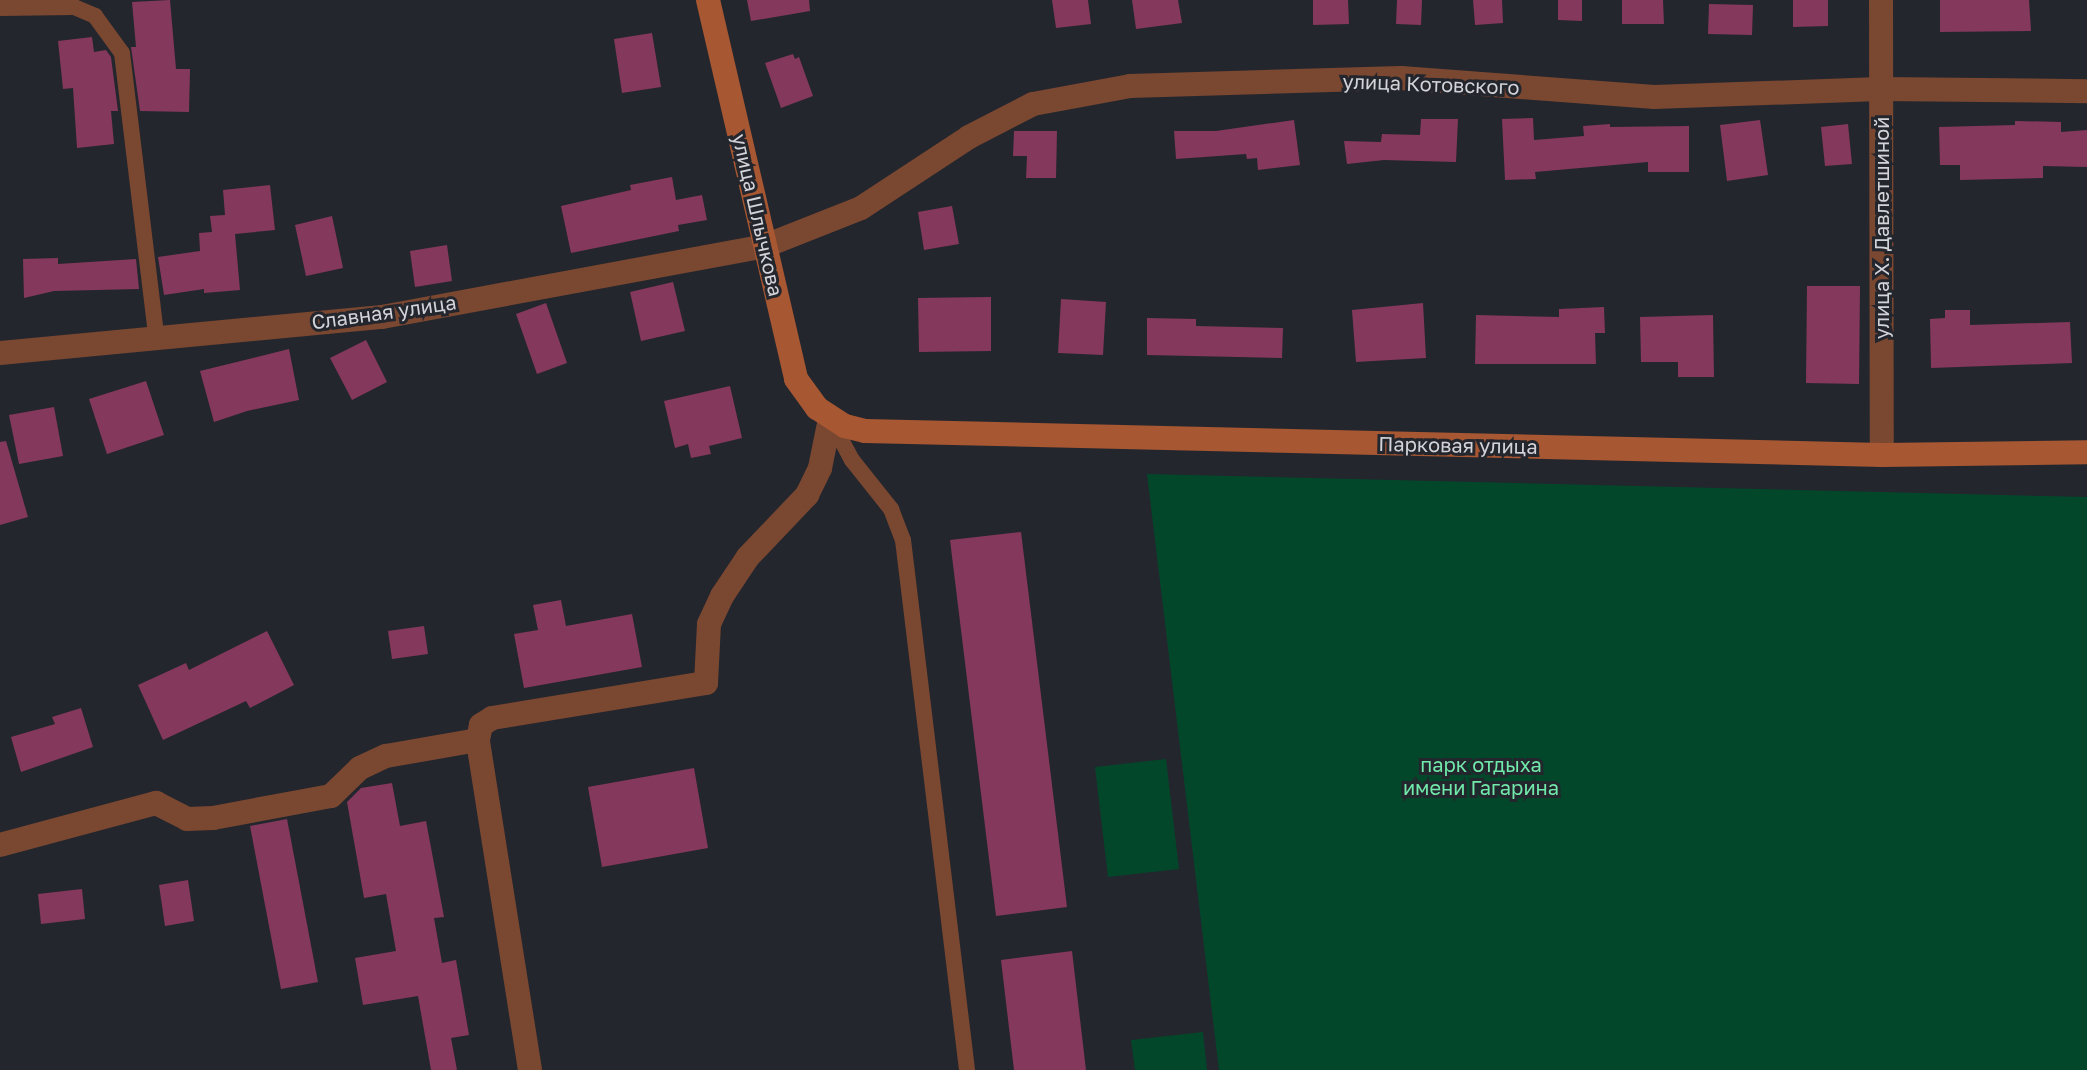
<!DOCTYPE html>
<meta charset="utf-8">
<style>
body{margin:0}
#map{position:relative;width:2087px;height:1070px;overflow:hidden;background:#24262d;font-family:"Golos Text",sans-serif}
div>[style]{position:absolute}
.green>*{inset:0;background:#03472b}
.building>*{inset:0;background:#84385c}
.lane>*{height:16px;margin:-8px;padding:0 8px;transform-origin:8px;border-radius:8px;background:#7a4731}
.street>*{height:24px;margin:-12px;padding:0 12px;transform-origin:12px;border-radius:12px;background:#7a4731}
.secondary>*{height:24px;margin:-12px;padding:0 12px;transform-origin:12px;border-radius:12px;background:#a75732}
span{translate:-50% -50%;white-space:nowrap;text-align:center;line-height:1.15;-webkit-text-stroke:6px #24262d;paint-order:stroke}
.street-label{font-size:20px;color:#d3d4d9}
.park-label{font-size:20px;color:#70e9aa}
</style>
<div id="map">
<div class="green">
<div style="clip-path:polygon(1147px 474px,2087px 497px,2087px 1070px,1219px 1070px)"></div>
<div style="clip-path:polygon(1166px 759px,1179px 869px,1108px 877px,1095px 767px)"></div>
<div style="clip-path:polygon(1203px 1032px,1207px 1070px,1135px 1070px,1131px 1040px)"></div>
</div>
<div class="building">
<div style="clip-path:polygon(170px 0,176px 69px,190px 69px,189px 112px,140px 111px,131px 47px,136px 47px,132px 2px)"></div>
<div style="clip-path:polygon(747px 0,809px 0,810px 11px,751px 21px)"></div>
<div style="clip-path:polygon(1052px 0,1088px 0,1091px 24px,1056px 28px)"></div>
<div style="clip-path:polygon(1132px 0,1178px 0,1182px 23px,1136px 29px)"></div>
<div style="clip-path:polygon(1313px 0,1348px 0,1349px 24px,1313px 25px)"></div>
<div style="clip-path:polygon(1397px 0,1422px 0,1421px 25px,1396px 24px)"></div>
<div style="clip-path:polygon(1473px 0,1502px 0,1503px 23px,1475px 25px)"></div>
<div style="clip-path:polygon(1558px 0,1582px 0,1582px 21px,1558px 20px)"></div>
<div style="clip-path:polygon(1622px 0,1663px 0,1664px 24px,1622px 24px)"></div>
<div style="clip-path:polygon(1793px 0,1828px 0,1828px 26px,1793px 27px)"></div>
<div style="clip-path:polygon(1940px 0,2029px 0,2031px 31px,1940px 32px)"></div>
<div style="clip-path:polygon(1709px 4px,1753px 5px,1752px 35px,1708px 34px)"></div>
<div style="clip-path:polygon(652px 33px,661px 87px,622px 93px,614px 39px)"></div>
<div style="clip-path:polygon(92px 37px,94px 52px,106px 50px,111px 57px,118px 111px,111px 111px,114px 144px,77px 148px,73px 88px,63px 89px,58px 41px)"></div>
<div style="clip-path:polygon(793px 54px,795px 59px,799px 57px,813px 96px,781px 108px,765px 63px)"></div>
<div style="clip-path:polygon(1533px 118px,1534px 140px,1584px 136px,1583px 126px,1610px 124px,1610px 127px,1689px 126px,1689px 172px,1648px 172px,1648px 162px,1535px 172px,1536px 179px,1505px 180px,1502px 119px)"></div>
<div style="clip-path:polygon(1421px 119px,1458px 119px,1456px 162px,1384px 160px,1347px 164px,1344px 141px,1381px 142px,1382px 134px,1420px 135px)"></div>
<div style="clip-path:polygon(1294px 120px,1300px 165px,1258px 170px,1257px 158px,1247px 159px,1246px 154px,1176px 159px,1174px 131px,1216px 131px)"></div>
<div style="clip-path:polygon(1760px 120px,1768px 175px,1727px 181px,1720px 125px)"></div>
<div style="clip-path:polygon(2015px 121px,2061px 122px,2061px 132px,2087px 130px,2087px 167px,2043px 166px,2043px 178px,1960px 180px,1960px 165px,1940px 165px,1939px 127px,2015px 125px)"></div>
<div style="clip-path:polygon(1848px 124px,1852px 164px,1825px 166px,1821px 127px)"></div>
<div style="clip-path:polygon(1014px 131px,1057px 131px,1056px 178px,1026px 178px,1027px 156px,1013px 156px)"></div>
<div style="clip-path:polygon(672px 177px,676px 200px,702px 195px,707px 220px,678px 225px,679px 231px,571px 253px,561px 206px,631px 190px,630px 185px)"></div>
<div style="clip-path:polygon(270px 185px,275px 230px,235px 234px,240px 290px,204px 293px,204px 289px,164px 295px,158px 257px,200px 251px,199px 233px,212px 232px,210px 216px,225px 215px,223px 190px)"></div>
<div style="clip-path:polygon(952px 206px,959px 244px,924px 250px,918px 212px)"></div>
<div style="clip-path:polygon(332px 216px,343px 268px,306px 276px,295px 225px)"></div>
<div style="clip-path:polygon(447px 245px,452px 281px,415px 287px,410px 251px)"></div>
<div style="clip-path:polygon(58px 258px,58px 264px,136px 259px,139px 289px,54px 291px,24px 298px,23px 259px)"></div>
<div style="clip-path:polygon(673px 282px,685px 331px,641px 341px,630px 292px)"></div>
<div style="clip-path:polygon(1807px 286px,1860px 286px,1859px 384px,1806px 383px)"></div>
<div style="clip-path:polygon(991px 297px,991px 351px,919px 352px,918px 298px)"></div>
<div style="clip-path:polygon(1061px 299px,1106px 302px,1103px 355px,1058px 353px)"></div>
<div style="clip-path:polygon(546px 303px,567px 363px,537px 374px,516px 314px)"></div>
<div style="clip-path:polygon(1423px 303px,1426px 358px,1356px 362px,1352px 310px)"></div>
<div style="clip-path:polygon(1604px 307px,1605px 333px,1595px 333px,1596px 364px,1475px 364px,1476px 315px,1559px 317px,1559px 309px)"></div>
<div style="clip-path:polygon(1945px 310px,1970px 310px,1970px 325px,2070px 322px,2072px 363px,1931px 368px,1930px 319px,1945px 318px)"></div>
<div style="clip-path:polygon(1713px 315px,1714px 377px,1678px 377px,1678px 362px,1641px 362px,1640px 317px)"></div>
<div style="clip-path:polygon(1147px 318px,1196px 319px,1196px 326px,1283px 328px,1282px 358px,1147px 355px)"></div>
<div style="clip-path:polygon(366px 340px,387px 382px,352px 400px,330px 358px)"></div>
<div style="clip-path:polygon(289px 349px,299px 400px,247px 411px,214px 422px,200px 371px)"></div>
<div style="clip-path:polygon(146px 381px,164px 435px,107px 454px,89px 399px)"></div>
<div style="clip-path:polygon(730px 386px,742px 438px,709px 446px,711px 454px,691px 458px,688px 444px,675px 448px,664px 401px)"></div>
<div style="clip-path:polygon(54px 407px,63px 456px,19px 464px,9px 415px)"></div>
<div style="clip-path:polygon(6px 441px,28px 517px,0 525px,0 442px)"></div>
<div style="clip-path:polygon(1021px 532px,1067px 907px,996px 916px,950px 540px)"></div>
<div style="clip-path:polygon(561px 600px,566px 626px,632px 614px,642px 667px,524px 688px,514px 634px,538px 630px,533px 605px)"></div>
<div style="clip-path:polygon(424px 626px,428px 654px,392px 659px,388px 631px)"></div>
<div style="clip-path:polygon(267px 631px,294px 685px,250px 708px,246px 701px,163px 740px,138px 685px,186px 663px,189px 670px)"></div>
<div style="clip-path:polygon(81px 708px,93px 747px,21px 772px,11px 737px,55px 724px,52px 717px)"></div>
<div style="clip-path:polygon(694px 768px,708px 848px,602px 867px,588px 787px)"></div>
<div style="clip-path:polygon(392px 783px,400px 826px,426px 821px,444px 917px,434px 918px,442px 963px,456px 960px,469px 1035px,451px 1038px,457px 1070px,431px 1070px,418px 996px,363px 1005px,355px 958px,396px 951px,386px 894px,364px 898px,347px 802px,361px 788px)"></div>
<div style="clip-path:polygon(287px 819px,318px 982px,281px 989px,250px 826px)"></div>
<div style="clip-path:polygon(188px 880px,194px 921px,165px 926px,159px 885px)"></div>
<div style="clip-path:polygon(82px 889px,85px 919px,41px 924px,38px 894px)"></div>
<div style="clip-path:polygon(1072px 951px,1086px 1070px,1014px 1070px,1001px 960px)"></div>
</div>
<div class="lane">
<div style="left:0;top:8px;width:74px;rotate:-0.8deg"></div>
<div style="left:74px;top:7px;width:23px;rotate:23deg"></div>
<div style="left:95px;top:16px;width:46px;rotate:53.9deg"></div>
<div style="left:122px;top:53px;width:285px;rotate:83.1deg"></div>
<div style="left:830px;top:419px;width:47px;rotate:61.8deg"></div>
<div style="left:852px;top:460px;width:63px;rotate:51.5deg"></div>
<div style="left:891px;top:509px;width:33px;rotate:69deg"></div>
<div style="left:903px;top:540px;width:534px;rotate:83.11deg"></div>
</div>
<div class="street">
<div style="left:1881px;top:0;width:455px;rotate:89.9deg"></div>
<div style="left:0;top:353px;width:384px;rotate:-5.4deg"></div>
<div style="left:382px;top:317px;width:390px;rotate:-10.5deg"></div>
<div style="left:765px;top:246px;width:103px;rotate:-21.6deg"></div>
<div style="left:861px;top:208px;width:129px;rotate:-33.3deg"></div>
<div style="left:969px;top:137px;width:72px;rotate:-27.3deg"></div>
<div style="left:1033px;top:104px;width:99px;rotate:-10.5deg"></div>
<div style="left:1130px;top:86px;width:271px;rotate:-1.7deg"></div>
<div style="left:1401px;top:78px;width:254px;rotate:4.3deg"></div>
<div style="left:1654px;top:97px;width:226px;rotate:-2deg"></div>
<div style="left:1880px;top:89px;width:207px;rotate:0.6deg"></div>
<div style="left:0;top:845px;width:162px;rotate:-15.1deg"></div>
<div style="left:156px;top:803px;width:35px;rotate:27deg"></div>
<div style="left:187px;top:819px;width:26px;rotate:-2deg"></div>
<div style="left:213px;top:818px;width:120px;rotate:-10.6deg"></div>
<div style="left:331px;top:796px;width:40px;rotate:-44deg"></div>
<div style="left:360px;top:768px;width:29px;rotate:-25deg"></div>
<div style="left:386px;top:756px;width:93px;rotate:-9.9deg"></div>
<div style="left:530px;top:1070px;width:334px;rotate:-99deg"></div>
<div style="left:478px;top:740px;width:15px;rotate:-79deg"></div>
<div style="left:481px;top:725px;width:13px;rotate:-32deg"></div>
<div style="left:492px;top:718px;width:217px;rotate:-9.3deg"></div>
<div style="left:706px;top:683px;width:59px;rotate:-87.1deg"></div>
<div style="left:709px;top:624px;width:31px;rotate:-65deg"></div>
<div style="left:722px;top:596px;width:47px;rotate:-56.3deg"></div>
<div style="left:748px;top:557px;width:86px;rotate:-46.4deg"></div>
<div style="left:807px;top:495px;width:30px;rotate:-64deg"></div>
<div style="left:820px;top:468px;width:50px;rotate:-78.5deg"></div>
</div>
<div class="secondary">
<div style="left:708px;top:0;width:389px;rotate:76.9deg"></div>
<div style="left:796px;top:379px;width:36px;rotate:54deg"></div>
<div style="left:817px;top:408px;width:33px;rotate:33deg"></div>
<div style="left:845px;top:426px;width:21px;rotate:14deg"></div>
<div style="left:865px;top:431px;width:1017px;rotate:1.35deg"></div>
<div style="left:1882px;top:455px;width:205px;rotate:-0.8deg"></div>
</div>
<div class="street-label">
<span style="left:1431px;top:84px;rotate:2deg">улица Котовского</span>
<span style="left:758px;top:215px;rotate:77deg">улица Шлычкова</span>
<span style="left:1881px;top:228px;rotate:-90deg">улица Х. Давлетшиной</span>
<span style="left:384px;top:312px;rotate:-8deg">Славная улица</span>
<span style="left:1458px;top:445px;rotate:1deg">Парковая улица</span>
</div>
<div class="park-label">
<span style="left:1481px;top:776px">парк отдыха<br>имени Гагарина</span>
</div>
</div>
